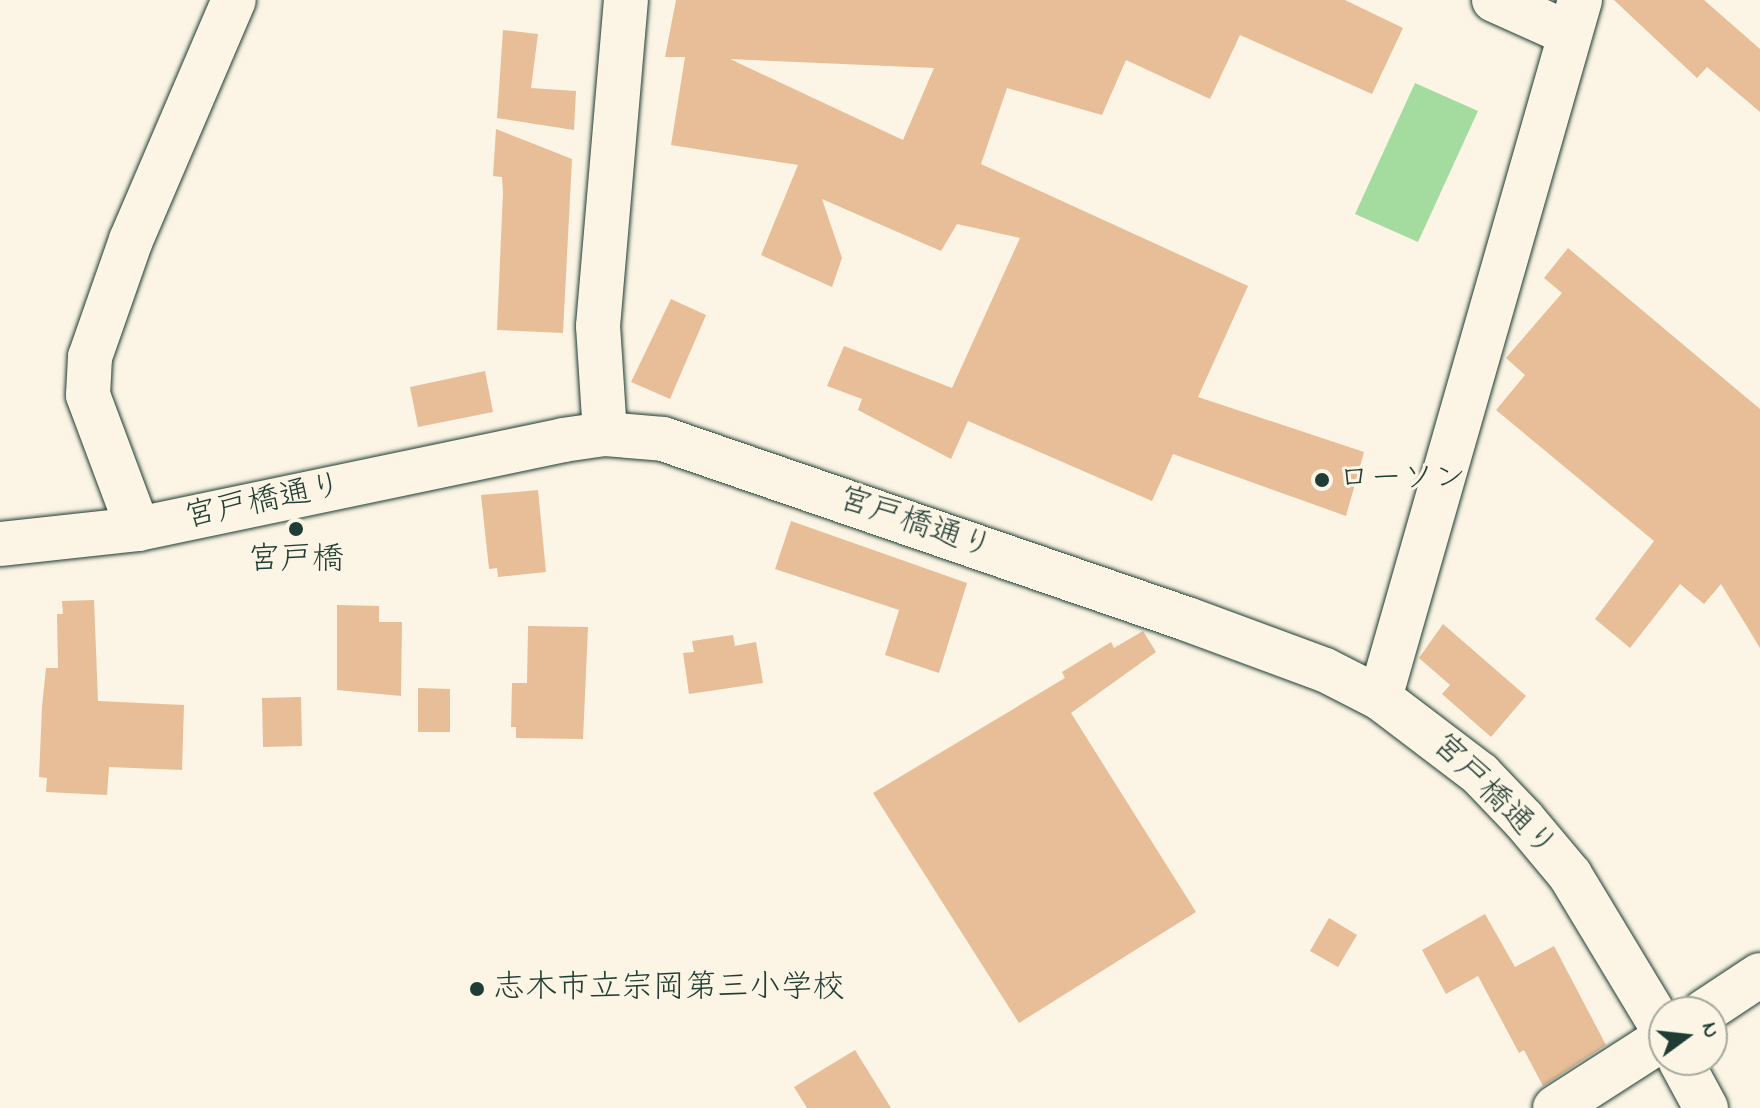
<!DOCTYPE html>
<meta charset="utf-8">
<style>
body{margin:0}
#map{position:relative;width:1760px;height:1108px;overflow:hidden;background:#fcf5e5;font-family:"Indie Flower","Klee One",sans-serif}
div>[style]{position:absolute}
.green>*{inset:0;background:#a4db9f}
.building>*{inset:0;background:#e7be97}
.roads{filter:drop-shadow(0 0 2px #1f3d34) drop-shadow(0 0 2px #1f3d34)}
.minor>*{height:44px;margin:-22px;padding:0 22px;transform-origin:22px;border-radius:22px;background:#fcf5e5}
.tertiary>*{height:44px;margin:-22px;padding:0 22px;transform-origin:22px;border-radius:22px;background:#fcf5e5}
.dots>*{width:22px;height:22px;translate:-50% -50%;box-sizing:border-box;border:4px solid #fcf5e5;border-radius:50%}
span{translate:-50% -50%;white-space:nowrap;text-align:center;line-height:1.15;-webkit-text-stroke:6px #fcf5e5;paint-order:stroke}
.poi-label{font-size:32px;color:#1f3d34}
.left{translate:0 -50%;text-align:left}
.street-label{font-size:32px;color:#1f3d34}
.north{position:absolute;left:1648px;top:996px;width:80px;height:80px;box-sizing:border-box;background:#fcf5e5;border:2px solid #a4ab9e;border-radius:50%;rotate:75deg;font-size:22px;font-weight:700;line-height:32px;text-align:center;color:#1f3d34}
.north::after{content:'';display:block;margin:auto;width:28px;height:36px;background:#1f3d34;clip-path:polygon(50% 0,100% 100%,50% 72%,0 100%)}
</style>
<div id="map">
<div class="green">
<div style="clip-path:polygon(1415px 83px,1478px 111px,1418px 242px,1355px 214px)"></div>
</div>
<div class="building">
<div style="clip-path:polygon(evenodd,676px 0,1345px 0,1403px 28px,1372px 94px,1240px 35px,1210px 99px,1126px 60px,1102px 115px,1007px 88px,981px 164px,1248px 286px,1198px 397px,1364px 452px,1346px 516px,1173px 454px,1152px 501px,968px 421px,951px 459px,858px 410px,862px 399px,827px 386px,844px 346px,952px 388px,1020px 238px,957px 224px,941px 251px,822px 199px,842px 258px,832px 287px,761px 255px,798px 165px,671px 145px,685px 57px,665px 57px,676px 0,730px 59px,934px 68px,903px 140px,730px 59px)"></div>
<div style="clip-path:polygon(1614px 0,1704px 0,1760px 49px,1760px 112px,1707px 67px,1697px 78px)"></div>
<div style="clip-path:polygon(503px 30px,538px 34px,531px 88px,576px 91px,574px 130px,497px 118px)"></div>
<div style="clip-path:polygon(496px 129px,572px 159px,563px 333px,497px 330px,503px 192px,502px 177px,493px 176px)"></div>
<div style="clip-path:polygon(1568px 248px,1760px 409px,1760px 648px,1721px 584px,1704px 604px,1680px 584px,1630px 648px,1595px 619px,1654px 541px,1496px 410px,1525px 375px,1506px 358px,1562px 293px,1544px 278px)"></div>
<div style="clip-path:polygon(671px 299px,706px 315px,670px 399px,631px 382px)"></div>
<div style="clip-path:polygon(485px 371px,493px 412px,418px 427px,410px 387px)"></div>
<div style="clip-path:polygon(538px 490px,546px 572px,498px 577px,497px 568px,489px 569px,481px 495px)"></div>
<div style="clip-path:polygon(791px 521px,967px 583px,939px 673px,885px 655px,899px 610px,775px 569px)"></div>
<div style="clip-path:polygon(94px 600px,98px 701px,184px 705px,182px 770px,109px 767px,107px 795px,46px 792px,47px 778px,39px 777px,42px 707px,46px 668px,58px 668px,57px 614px,63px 614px,62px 601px)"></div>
<div style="clip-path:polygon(337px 605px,379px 606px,379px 622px,402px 622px,401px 696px,337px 690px)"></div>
<div style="clip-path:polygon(1443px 624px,1526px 696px,1491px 737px,1442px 694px,1450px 685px,1419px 658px)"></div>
<div style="clip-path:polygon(528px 626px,588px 627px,583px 739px,516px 738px,516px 727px,511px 727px,512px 683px,527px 683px)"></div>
<div style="clip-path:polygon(1143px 631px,1156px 652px,1071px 713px,1196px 912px,1019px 1023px,873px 793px,1065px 678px,1062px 672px,1111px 642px,1114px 648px)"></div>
<div style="clip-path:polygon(733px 635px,735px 646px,756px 642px,763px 683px,689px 694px,683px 653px,694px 652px,692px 641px)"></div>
<div style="clip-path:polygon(418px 688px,450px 689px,450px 732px,418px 732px)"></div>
<div style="clip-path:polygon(301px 697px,302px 746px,263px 747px,262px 698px)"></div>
<div style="clip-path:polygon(1485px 914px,1515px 967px,1554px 946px,1606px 1045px,1543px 1086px,1524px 1050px,1519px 1053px,1478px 976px,1446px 994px,1422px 950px)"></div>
<div style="clip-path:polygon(1329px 918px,1357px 935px,1338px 967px,1310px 951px)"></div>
<div style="clip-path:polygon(855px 1050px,891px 1108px,807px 1108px,794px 1087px)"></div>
</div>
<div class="roads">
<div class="minor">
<div style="left:1494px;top:0;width:83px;rotate:24.1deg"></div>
<div style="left:605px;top:434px;width:108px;rotate:-93.7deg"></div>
<div style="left:598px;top:326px;width:327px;rotate:-85.1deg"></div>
<div style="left:138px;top:529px;width:143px;rotate:-110.5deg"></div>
<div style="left:88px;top:395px;width:38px;rotate:-87deg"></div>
<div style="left:90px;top:357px;width:124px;rotate:-70.7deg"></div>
<div style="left:131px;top:240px;width:261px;rotate:-66.8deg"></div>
<div style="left:1380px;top:698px;width:726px;rotate:-74.01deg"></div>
<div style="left:1704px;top:1012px;width:67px;rotate:-33.5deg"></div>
<div style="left:1555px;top:1108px;width:130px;rotate:-32.7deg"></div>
</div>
<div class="tertiary">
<div style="left:0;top:544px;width:139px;rotate:-6.2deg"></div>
<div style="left:138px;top:529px;width:434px;rotate:-11.8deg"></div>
<div style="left:563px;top:440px;width:42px;rotate:-8.1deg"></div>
<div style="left:605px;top:434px;width:58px;rotate:4.9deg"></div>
<div style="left:663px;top:439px;width:554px;rotate:18.96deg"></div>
<div style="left:1187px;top:619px;width:147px;rotate:20.3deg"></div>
<div style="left:1325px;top:670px;width:62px;rotate:27deg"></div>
<div style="left:1380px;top:698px;width:126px;rotate:37.2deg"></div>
<div style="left:1480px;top:774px;width:64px;rotate:46.3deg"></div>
<div style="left:1524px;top:820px;width:72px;rotate:50.1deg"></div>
<div style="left:1570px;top:875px;width:182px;rotate:58.9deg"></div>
<div style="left:1680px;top:1060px;width:55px;rotate:61.6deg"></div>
</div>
</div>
<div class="dots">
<div style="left:1322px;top:480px;background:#1f3d34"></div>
<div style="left:296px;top:529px;background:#1f3d34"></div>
<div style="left:477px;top:989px;background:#1f3d34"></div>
</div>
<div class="poi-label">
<span class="left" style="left:1338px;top:480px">ローソン</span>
<span style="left:296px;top:561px">宮戸橋</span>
<span class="left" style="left:493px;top:989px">志木市立宗岡第三小学校</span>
</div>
<div class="street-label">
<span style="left:264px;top:503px;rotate:-12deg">宮戸橋通り</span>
<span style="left:915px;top:525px;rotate:19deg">宮戸橋通り</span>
<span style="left:1493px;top:797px;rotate:45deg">宮戸橋通り</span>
</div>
<div class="north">N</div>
</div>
